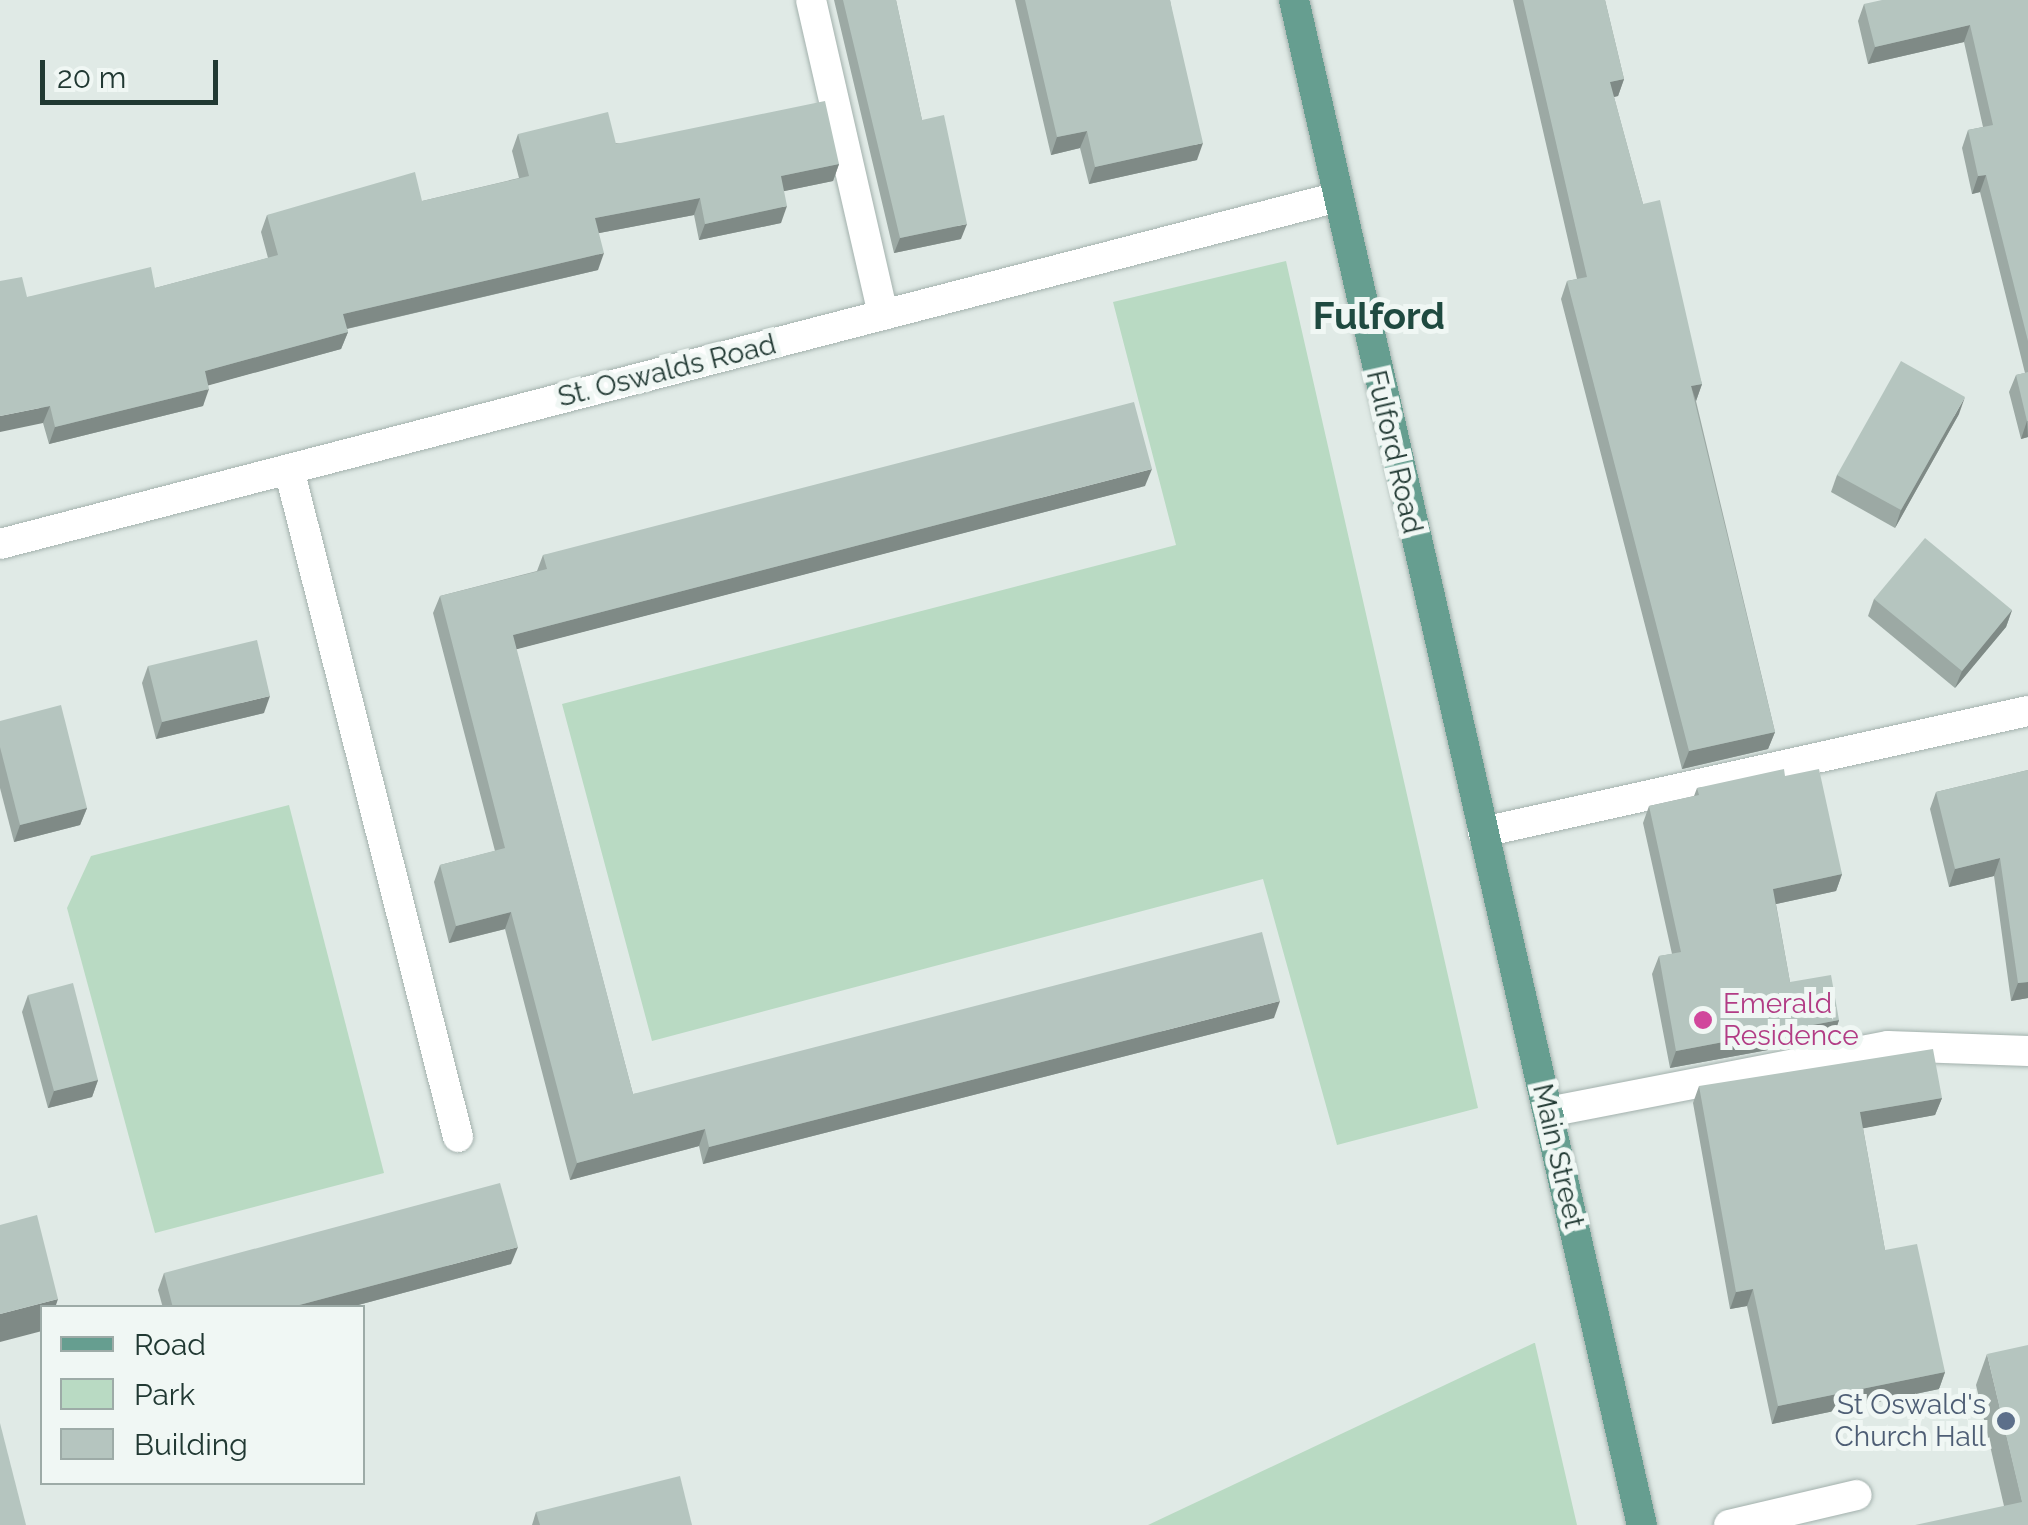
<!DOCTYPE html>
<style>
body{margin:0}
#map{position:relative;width:2028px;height:1525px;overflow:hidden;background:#e0eae6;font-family:Raleway,sans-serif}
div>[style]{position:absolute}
.green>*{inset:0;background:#b9dac3}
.roads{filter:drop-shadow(0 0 2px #a3b1ad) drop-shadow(0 0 2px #a3b1ad)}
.minor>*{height:30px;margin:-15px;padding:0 15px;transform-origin:15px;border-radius:15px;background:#fff}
.major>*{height:30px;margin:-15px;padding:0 15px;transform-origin:15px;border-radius:15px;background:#669e90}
.wall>*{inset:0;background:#9ca9a4}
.shaded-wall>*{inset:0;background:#7f8a86}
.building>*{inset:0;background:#b5c5bf}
.dots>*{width:28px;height:28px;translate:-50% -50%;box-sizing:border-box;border:5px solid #f0f7f4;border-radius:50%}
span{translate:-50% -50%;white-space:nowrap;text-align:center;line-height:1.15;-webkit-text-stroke:10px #f0f7f4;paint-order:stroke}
.street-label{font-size:28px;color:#213933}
.hotel-label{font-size:28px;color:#b23c85}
.left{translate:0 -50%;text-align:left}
.service-label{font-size:28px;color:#4e5e75}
.right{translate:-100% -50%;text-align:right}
.district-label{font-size:38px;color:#1f4a40;font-weight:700}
.legend{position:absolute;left:40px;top:1305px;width:325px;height:180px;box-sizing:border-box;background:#f0f7f4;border:2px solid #9daba7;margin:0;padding:12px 18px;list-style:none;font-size:30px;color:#213933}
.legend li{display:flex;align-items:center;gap:20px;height:50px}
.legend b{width:50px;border:2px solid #9daba7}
.scale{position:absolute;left:40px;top:60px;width:178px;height:45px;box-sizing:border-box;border:5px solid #213933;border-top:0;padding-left:12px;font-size:30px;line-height:35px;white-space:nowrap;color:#213933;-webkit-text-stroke:8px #f0f7f4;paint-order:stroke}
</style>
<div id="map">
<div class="green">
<div style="clip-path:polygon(1286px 261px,1478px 1108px,1337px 1145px,1263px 879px,652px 1041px,562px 704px,1176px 545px,1113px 302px)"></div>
<div style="clip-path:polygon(289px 805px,384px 1173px,155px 1233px,67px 908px,91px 856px)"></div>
<div style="clip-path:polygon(1535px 1343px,1577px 1525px,1148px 1525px,1534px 1343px)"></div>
</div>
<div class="roads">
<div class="minor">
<div style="left:811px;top:0;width:323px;rotate:77.1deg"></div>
<div style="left:289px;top:469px;width:689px;rotate:75.8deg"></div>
<div style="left:0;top:544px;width:1378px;rotate:-14.54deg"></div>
<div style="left:1483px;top:832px;width:558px;rotate:-12.52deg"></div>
<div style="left:1548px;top:1112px;width:346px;rotate:-11deg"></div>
<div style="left:1888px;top:1046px;width:140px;rotate:2deg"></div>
<div style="left:1729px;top:1525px;width:131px;rotate:-13.2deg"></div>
</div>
<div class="major">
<div style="left:1294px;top:0;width:1564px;rotate:77.15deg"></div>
</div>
</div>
<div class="wall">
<div style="clip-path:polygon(834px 0,896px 0,922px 120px,961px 239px,894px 253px)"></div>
<div style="clip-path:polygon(1015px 0,1170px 0,1197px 160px,1089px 184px,1080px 148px,1051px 155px)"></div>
<div style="clip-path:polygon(1513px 0,1605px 0,1624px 79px,1618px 96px,1614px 97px,1643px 204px,1702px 384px,1696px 401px,1775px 732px,1768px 749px,1682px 769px,1561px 299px,1567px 281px,1577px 279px)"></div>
<div style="clip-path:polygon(2028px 0,2028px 437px,2021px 439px,2009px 392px,2016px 375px,2025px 373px,1980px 192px,1972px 194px,1962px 148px,1968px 130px,1983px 127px,1964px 42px,1868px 64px,1858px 21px,1864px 4px)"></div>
<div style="clip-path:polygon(518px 134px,839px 164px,833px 181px,784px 191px,781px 223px,699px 240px,694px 215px,599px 233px,598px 270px,347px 329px,348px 332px,341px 349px,208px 385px,203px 406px,49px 444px,43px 423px,27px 297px,155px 288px,268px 258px,261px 232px,267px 215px,422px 201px,519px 178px,512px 151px)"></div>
<div style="clip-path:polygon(1959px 414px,1895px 528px,1831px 492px,1837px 475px)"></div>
<div style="clip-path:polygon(1145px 486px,516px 649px,633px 1094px,1274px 1018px,703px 1164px,699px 1146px,570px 1180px,505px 929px,449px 943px,434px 882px,440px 865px,495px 851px,433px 613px,440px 596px,537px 571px,543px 555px)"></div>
<div style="clip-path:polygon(1874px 599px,2012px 610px,2006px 627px,1955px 688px,1868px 616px)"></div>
<div style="clip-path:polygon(148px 666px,264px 713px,156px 739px,142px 683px)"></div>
<div style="clip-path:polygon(0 721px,87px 808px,80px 825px,14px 842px,0 788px)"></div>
<div style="clip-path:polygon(2028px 770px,2028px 998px,2011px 1001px,1994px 876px,1949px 887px,1930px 809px,1936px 792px)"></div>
<div style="clip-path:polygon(1785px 776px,1842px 874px,1836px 891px,1776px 904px,1790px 982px,1839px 1020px,1833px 1038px,1670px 1068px,1652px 974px,1659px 956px,1672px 954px,1643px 823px,1649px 806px,1694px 796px,1697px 788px)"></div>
<div style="clip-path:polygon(28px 995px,98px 1080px,92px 1097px,48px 1108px,22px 1012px)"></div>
<div style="clip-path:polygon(1699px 1086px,1942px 1098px,1935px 1115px,1863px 1128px,1885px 1250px,1945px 1372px,1939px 1389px,1772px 1424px,1747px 1306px,1730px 1309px,1693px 1103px)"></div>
<div style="clip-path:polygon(511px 1264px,347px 1308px,163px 1308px,158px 1290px,164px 1273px)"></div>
<div style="clip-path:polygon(1987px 1354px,2028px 1525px,2004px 1506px,1976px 1385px)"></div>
<div style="clip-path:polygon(536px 1512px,692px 1525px,532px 1525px)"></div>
</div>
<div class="shaded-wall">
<div style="clip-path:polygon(1970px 25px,1964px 42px,1868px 64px,1875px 47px)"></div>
<div style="clip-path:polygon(1624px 79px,1618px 96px,1604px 99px,1610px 82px)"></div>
<div style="clip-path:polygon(1087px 131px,1080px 148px,1051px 155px,1057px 137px)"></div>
<div style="clip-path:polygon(1203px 143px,1197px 160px,1089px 184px,1095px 167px)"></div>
<div style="clip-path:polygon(839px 164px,833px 181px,775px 193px,781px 176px)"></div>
<div style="clip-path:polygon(1986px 175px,1980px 192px,1972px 194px,1978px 176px)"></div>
<div style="clip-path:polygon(700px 198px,694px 215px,589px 235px,595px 218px)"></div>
<div style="clip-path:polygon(787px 206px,781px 223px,699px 240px,705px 224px)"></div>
<div style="clip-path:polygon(967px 224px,961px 239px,894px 253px,900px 238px)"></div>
<div style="clip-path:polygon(604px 253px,598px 270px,337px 331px,343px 314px)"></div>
<div style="clip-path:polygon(348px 332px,341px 349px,199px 388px,205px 371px)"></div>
<div style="clip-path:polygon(1702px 384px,1696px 401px,1691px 386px)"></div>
<div style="clip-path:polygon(209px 389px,203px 406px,49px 444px,55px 427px)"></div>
<div style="clip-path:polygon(1965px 397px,1959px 414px,1895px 528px,1901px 510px)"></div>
<div style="clip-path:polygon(50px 406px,43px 423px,0 432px,0 416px)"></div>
<div style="clip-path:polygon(2027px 421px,2028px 437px,2021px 439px)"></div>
<div style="clip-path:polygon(1152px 469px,1145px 486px,506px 652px,513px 635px)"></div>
<div style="clip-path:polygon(2012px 610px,2006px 627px,1955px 688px,1962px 671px)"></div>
<div style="clip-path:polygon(270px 696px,264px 713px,156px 739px,162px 722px)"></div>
<div style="clip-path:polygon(1775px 732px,1768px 749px,1682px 769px,1689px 751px)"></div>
<div style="clip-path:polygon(87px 808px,80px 825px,14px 842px,20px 825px)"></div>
<div style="clip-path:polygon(2000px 858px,1994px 876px,1949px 887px,1955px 869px)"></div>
<div style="clip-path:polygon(1842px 874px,1836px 891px,1767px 906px,1773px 889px)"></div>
<div style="clip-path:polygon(511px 912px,505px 929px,449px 943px,456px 926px)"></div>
<div style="clip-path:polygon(2028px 982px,2028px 998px,2011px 1001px,2018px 983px)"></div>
<div style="clip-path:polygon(1280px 1001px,1274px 1018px,703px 1164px,709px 1147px)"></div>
<div style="clip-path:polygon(1839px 1020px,1833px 1038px,1670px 1068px,1676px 1051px)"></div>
<div style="clip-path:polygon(98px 1080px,92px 1097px,48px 1108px,54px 1091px)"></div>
<div style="clip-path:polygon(1942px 1098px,1935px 1115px,1854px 1130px,1860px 1112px)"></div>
<div style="clip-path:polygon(705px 1129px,699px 1146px,570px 1180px,577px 1163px)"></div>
<div style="clip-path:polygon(518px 1247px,511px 1264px,347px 1308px,288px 1308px)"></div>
<div style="clip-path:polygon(1753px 1289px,1747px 1306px,1730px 1309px,1736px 1292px)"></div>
<div style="clip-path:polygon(58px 1299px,55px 1308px,42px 1308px,42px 1331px,0 1342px,0 1314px)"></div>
<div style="clip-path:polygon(1945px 1372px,1939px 1389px,1772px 1424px,1778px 1406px)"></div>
</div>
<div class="building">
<div style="clip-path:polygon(843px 0,896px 0,922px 120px,944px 115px,967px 224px,900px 238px)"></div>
<div style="clip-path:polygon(1025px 0,1170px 0,1203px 143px,1095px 167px,1087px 131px,1057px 137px)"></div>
<div style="clip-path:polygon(1523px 0,1605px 0,1624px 79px,1610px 82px,1643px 204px,1660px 200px,1702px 384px,1691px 386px,1775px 732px,1689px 751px,1567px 281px,1587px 277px)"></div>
<div style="clip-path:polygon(1882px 0,2028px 0,2028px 341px,1986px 175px,1978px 176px,1968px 130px,1993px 125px,1970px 25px,1875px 47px,1864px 4px)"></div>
<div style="clip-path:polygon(825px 101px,839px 164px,781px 176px,787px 206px,705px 224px,700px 198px,595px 218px,604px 253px,343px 314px,348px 332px,205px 371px,209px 389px,55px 427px,50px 406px,0 416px,0 281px,22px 277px,27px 297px,151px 267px,155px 288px,278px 255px,267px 215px,415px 172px,422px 201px,529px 176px,518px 134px,608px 112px,616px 144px)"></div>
<div style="clip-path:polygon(1901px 361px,1965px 397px,1901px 510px,1837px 475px)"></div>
<div style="clip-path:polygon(2028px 372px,2028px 421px,2027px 421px,2016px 375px)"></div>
<div style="clip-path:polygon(1134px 402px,1152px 469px,513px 635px,633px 1094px,1262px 932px,1280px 1001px,709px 1147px,705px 1129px,577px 1163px,511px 912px,456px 926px,440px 865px,505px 848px,440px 596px,547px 569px,543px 555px)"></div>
<div style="clip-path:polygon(1925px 538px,2012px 610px,1962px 671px,1874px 599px)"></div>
<div style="clip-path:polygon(257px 640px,270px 696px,162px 722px,148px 666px)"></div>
<div style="clip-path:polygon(61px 705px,87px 808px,20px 825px,0 747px,0 721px)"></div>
<div style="clip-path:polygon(1784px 769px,1785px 776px,1819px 769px,1842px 874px,1773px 889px,1790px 982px,1831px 975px,1839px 1020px,1676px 1051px,1659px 956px,1681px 952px,1649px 806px,1699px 795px,1697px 788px)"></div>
<div style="clip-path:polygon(2028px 770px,2028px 982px,2018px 983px,2000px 858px,1955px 869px,1936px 792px)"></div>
<div style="clip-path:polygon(73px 983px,98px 1080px,54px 1091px,28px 995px)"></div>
<div style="clip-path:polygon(1933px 1049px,1942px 1098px,1860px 1112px,1885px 1250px,1917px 1244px,1945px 1372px,1778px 1406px,1753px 1289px,1736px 1292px,1699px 1086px)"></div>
<div style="clip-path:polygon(500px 1183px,518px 1247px,288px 1308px,173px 1308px,164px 1273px)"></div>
<div style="clip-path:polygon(37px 1215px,58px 1299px,0 1314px,0 1225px)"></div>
<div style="clip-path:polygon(2028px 1345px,2028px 1525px,1915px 1525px,2022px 1502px,1987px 1354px)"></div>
<div style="clip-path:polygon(0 1423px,26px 1525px,0 1525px)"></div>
<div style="clip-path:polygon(680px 1476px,692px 1525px,540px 1525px,536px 1512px)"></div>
</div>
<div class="dots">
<div style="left:1703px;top:1020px;background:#d1479c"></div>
<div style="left:2006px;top:1421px;background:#5c6f8a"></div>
</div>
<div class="street-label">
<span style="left:667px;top:371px;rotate:-14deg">St. Oswalds Road</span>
<span style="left:1394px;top:452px;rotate:77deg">Fulford Road</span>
<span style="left:1558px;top:1156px;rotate:77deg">Main Street</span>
</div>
<div class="hotel-label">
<span class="left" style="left:1723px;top:1020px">Emerald<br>Residence</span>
</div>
<div class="service-label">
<span class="right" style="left:1986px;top:1421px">St Oswald's<br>Church Hall</span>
</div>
<div class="district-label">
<span style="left:1379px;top:316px">Fulford</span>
</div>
<ul class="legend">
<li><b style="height:12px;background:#669e90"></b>Road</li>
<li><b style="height:28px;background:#b9dac3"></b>Park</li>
<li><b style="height:28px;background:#b5c5bf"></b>Building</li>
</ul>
<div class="scale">20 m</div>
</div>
